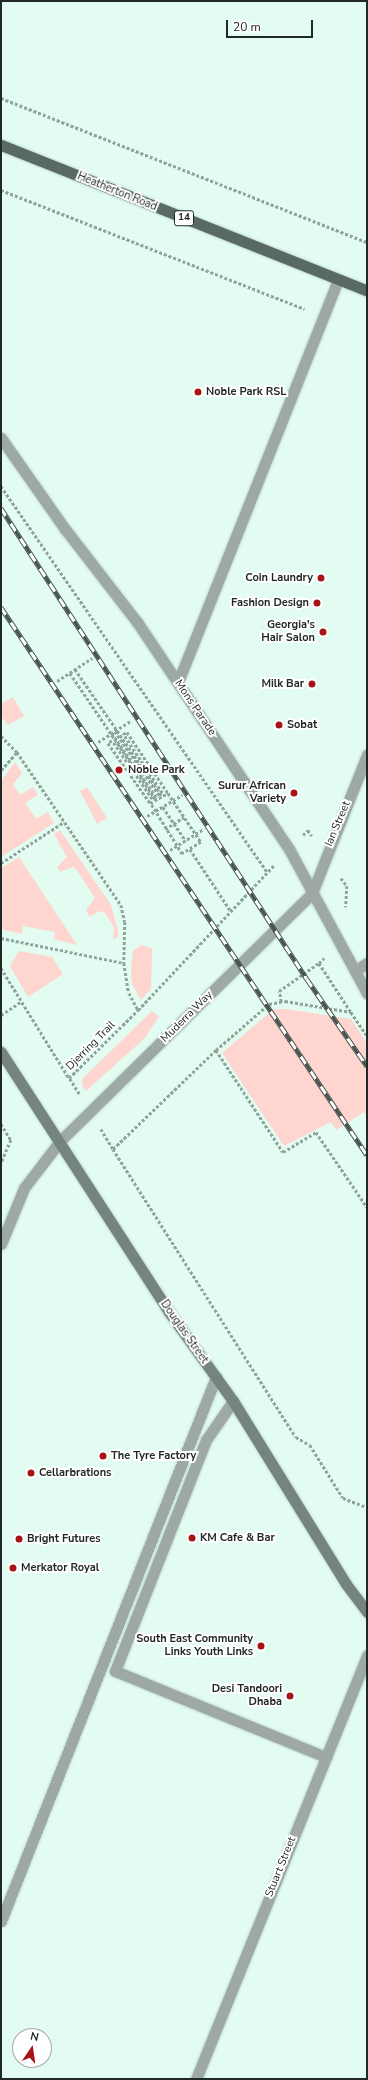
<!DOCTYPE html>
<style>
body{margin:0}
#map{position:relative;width:368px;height:2080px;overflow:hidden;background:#e2fcf1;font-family:"Nunito Sans",sans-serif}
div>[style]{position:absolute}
.green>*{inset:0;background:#fed5cf}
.path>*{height:2.5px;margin-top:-1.25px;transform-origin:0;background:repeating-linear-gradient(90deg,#91a49c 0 3px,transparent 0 5px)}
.roads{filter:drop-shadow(0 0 1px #bfd6cc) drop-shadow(0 0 1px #bfd6cc)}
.service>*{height:11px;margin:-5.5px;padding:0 5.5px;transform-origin:5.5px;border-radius:5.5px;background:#9ea9a4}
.minor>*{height:11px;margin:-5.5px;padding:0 5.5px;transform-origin:5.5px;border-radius:5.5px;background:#9ea9a4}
.secondary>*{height:11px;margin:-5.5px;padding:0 5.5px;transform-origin:5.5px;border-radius:5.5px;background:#75847e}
.primary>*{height:11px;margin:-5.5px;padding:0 5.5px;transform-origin:5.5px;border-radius:5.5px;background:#586a63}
.rail>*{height:4.5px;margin-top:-2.25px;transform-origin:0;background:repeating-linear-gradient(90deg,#fff 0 9px,#47534f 0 18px);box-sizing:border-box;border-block:1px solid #47534f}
.path-bridge>*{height:2.5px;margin-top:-1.25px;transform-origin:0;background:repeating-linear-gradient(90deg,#91a49c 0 3px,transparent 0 5px)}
.dots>*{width:11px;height:11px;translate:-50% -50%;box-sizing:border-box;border:2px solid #fff;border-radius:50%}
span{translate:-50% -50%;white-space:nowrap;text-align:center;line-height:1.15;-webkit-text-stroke:4px #fff;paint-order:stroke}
.shield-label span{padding:1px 3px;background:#fff;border:1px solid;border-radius:3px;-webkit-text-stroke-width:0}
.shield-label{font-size:10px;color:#202926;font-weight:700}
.street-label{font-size:11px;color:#202926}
.poi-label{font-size:11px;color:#202926;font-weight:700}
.left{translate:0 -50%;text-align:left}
.right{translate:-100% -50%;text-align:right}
.frame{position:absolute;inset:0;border:2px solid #202926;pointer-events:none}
.north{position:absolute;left:12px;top:2028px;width:40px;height:40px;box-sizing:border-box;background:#fff;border:1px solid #a6a9a8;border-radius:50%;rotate:13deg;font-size:11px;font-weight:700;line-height:16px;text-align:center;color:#202926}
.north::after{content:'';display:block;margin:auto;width:14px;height:18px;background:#a81415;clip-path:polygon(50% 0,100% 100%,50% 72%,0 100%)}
.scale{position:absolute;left:226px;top:20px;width:87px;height:18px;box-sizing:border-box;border:2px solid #202926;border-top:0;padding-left:5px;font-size:12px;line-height:14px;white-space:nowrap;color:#202926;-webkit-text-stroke:3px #fff;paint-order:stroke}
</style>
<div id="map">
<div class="green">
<div style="clip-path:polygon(13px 697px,24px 716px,8px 725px,1px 716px,1px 704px)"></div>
<div style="clip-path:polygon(15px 762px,22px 773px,13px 784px,20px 795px,33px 787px,38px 795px,25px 803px,36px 819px,48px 812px,54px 823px,1px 857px,1px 781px)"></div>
<div style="clip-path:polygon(87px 787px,107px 818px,97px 824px,80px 791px)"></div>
<div style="clip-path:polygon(60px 830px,111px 905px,118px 931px,118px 937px,113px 940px,114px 927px,105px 913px,99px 911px,90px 917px,86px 910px,95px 898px,76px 869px,73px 867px,60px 872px,57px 867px,67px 857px,54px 834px)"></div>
<div style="clip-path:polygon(19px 857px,77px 945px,54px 939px,55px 932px,23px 926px,22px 934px,1px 929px,1px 868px)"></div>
<div style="clip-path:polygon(141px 945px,152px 948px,151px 989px,141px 1000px,132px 984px,131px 970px,133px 951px)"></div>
<div style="clip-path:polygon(19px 951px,52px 957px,63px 974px,28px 997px,10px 966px)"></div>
<div style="clip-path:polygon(274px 1009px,286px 1009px,351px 1019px,367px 1043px,367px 1116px,364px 1112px,336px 1130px,331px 1122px,284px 1146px,222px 1053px)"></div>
<div style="clip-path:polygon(152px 1011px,159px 1016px,145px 1038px,86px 1091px,83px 1087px,82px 1079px)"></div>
</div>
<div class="path">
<div style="left:1px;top:98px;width:393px;rotate:21.5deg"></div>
<div style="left:1px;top:190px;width:326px;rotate:21.4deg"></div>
<div style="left:1px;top:486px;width:469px;rotate:55.4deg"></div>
<div style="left:75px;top:669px;width:154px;rotate:55.6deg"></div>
<div style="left:70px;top:673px;width:153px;rotate:55.9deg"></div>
<div style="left:57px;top:681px;width:42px;rotate:-33.3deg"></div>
<div style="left:123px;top:734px;width:4px;rotate:-27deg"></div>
<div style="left:127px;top:732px;width:73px;rotate:56.1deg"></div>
<div style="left:1px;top:736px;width:23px;rotate:45deg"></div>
<div style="left:17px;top:752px;width:185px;rotate:55.8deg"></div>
<div style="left:121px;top:905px;width:17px;rotate:77deg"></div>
<div style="left:125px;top:922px;width:41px;rotate:91.4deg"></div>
<div style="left:124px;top:963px;width:30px;rotate:81deg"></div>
<div style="left:129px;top:993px;width:19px;rotate:62deg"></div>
<div style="left:112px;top:741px;width:4px;rotate:153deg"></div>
<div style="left:108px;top:743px;width:73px;rotate:55deg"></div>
<div style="left:1px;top:770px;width:24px;rotate:-48deg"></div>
<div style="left:168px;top:793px;width:59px;rotate:56deg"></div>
<div style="left:201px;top:842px;width:22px;rotate:148deg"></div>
<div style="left:182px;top:854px;width:60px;rotate:-122.1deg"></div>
<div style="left:150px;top:803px;width:21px;rotate:-29deg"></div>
<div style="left:163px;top:807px;width:40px;rotate:56deg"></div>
<div style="left:165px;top:829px;width:22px;rotate:-32deg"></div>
<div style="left:303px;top:835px;width:7px;rotate:-45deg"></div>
<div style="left:308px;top:830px;width:7px;rotate:56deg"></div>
<div style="left:190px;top:849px;width:73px;rotate:56.7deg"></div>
<div style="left:1px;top:863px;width:75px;rotate:-33.1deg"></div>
<div style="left:341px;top:878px;width:10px;rotate:53deg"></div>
<div style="left:347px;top:886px;width:21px;rotate:93deg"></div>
<div style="left:1px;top:938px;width:126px;rotate:11.5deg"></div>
<div style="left:319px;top:963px;width:7px;rotate:-45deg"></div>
<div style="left:1px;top:968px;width:129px;rotate:58.3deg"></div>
<div style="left:281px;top:1002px;width:11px;rotate:-100deg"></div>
<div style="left:279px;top:991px;width:49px;rotate:-35deg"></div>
<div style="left:319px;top:963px;width:59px;rotate:56.9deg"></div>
<div style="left:1px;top:1015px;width:25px;rotate:-34deg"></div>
<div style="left:216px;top:1050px;width:122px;rotate:56.7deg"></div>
<div style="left:283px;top:1152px;width:39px;rotate:-31deg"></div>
<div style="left:316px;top:1132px;width:91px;rotate:55.8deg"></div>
<div style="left:79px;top:1094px;width:19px;rotate:-122deg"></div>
<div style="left:69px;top:1078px;width:97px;rotate:-44.6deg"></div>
<div style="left:138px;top:1010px;width:200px;rotate:-46.8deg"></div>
<div style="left:1px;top:1124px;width:19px;rotate:58deg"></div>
<div style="left:11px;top:1140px;width:26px;rotate:113deg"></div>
<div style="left:101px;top:1129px;width:23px;rotate:59deg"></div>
<div style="left:113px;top:1149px;width:143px;rotate:-43.9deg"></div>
<div style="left:216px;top:1050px;width:70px;rotate:-41deg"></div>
<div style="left:269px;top:1004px;width:16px;rotate:-11deg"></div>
<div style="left:285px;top:1001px;width:67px;rotate:9.5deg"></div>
<div style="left:351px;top:1012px;width:29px;rotate:56deg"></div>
<div style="left:113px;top:1149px;width:341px;rotate:57.6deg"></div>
<div style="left:296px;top:1437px;width:16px;rotate:30deg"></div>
<div style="left:310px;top:1445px;width:62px;rotate:58.1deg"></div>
<div style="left:343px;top:1498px;width:26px;rotate:21deg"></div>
</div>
<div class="roads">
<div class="service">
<div style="left:178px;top:682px;width:433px;rotate:-68.3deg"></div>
<div style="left:355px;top:971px;width:14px;rotate:-34deg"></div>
<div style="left:233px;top:1401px;width:47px;rotate:124.7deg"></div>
<div style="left:206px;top:1440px;width:248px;rotate:111.5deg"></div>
<div style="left:115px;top:1671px;width:228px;rotate:22.2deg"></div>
<div style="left:1px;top:1921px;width:585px;rotate:-68.44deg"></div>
</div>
<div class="minor">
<div style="left:1px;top:438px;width:111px;rotate:54.9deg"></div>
<div style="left:65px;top:529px;width:118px;rotate:52.3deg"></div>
<div style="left:137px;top:622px;width:273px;rotate:56.2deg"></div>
<div style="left:289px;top:849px;width:164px;rotate:61.6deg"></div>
<div style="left:1px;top:1244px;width:61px;rotate:-67.7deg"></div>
<div style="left:24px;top:1188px;width:59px;rotate:-52.5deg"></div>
<div style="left:60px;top:1141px;width:354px;rotate:-44.5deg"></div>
<div style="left:312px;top:893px;width:149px;rotate:-68.3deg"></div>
<div style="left:196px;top:2079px;width:457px;rotate:-68deg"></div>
</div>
<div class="secondary">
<div style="left:1px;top:1052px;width:310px;rotate:57.1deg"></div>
<div style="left:169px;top:1312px;width:110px;rotate:54.3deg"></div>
<div style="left:233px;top:1401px;width:215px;rotate:58.3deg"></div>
<div style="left:346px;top:1584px;width:35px;rotate:53deg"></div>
</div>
<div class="primary">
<div style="left:1px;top:145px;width:394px;rotate:21.7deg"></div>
</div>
</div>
<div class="rail">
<div style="left:1px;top:508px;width:562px;rotate:56.99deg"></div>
<div style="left:307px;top:979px;width:106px;rotate:55.4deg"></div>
<div style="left:1px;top:607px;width:659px;rotate:56.26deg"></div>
</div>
<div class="path-bridge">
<div style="left:115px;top:731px;width:78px;rotate:55.5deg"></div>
<div style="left:159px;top:795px;width:4px;rotate:-34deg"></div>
<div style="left:162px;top:793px;width:71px;rotate:-123.5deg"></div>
<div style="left:112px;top:733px;width:78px;rotate:55.5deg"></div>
<div style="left:156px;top:797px;width:4px;rotate:153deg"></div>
<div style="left:152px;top:799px;width:70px;rotate:-124.6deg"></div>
<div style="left:98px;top:742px;width:40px;rotate:-32.9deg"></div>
<div style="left:147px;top:816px;width:41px;rotate:-31deg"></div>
<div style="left:170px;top:850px;width:40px;rotate:-32deg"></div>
</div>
<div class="dots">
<div style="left:198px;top:392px;background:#a81415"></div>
<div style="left:321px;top:578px;background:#a81415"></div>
<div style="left:317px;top:603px;background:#a81415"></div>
<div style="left:323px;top:632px;background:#a81415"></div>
<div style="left:312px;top:684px;background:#a81415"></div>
<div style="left:279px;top:725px;background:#a81415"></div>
<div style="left:119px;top:770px;background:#a81415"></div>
<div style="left:294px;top:793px;background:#a81415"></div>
<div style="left:103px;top:1456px;background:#a81415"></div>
<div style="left:31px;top:1473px;background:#a81415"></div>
<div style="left:192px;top:1538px;background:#a81415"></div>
<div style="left:19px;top:1539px;background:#a81415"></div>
<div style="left:13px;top:1568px;background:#a81415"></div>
<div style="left:261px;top:1646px;background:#a81415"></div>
<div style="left:290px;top:1696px;background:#a81415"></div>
</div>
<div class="shield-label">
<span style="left:184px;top:218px">14</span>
</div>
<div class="street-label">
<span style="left:117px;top:192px;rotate:22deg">Heatherton Road</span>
<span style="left:195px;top:708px;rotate:56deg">Mons Parade</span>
<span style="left:338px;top:824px;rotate:-67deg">Ian Street</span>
<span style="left:187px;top:1017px;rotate:-45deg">Muderra Way</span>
<span style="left:91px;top:1046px;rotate:-45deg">Djerring Trail</span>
<span style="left:184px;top:1332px;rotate:55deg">Douglas Street</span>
<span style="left:281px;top:1867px;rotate:-68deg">Stuart Street</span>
</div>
<div class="poi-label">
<span class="left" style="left:206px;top:392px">Noble Park RSL</span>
<span class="right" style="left:313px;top:578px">Coin Laundry</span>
<span class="right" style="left:309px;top:603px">Fashion Design</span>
<span class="right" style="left:315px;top:632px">Georgia's<br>Hair Salon</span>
<span class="right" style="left:304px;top:684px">Milk Bar</span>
<span class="left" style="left:287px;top:725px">Sobat</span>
<span class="left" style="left:128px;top:770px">Noble Park</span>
<span class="right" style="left:286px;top:793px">Surur African<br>Variety</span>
<span class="left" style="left:111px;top:1456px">The Tyre Factory</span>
<span class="left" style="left:39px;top:1473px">Cellarbrations</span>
<span class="left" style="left:200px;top:1538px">KM Cafe &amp; Bar</span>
<span class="left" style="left:27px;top:1539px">Bright Futures</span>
<span class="left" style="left:21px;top:1568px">Merkator Royal</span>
<span class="right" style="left:253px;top:1646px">South East Community<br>Links Youth Links</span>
<span class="right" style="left:282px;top:1696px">Desi Tandoori<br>Dhaba</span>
</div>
<div class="frame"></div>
<div class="north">N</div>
<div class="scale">20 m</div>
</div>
